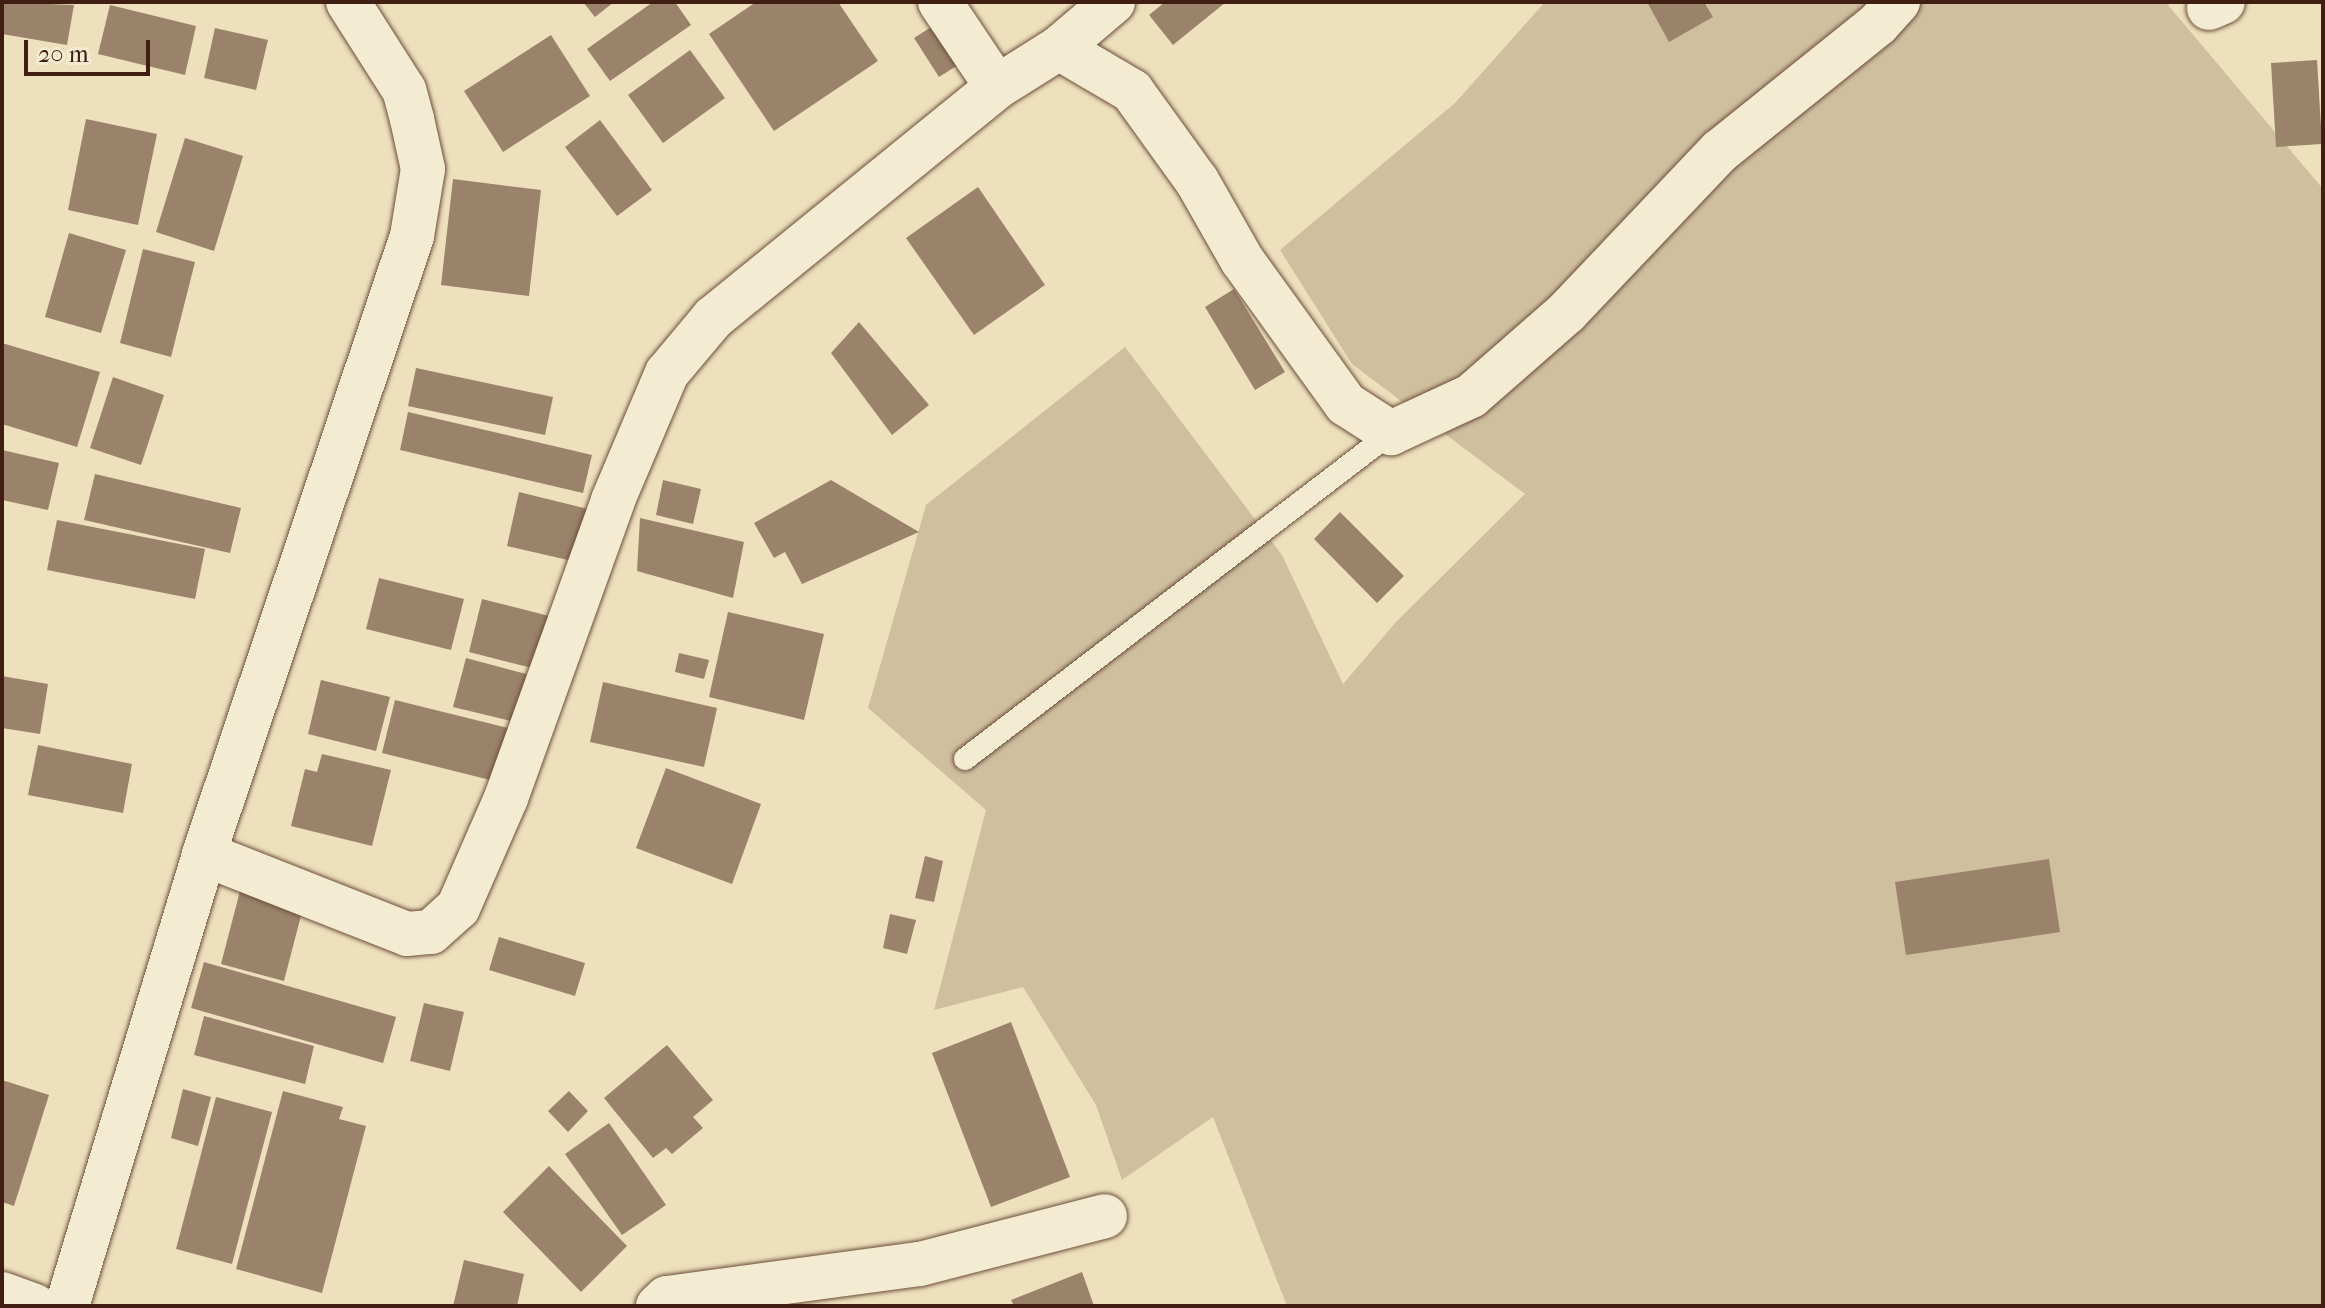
<!DOCTYPE html>
<style>
body{margin:0}
#map{position:relative;width:2325px;height:1308px;overflow:hidden;background:#eee0bc;font-family:"IM FELL French Canon",serif}
div>[style]{position:absolute}
.green>*{inset:0;background:#d0bf9f}
.building>*{inset:0;background:#9a836a}
.roads{filter:drop-shadow(0 0 2px #6c4e3c) drop-shadow(0 0 2px #6c4e3c)}
.lane>*{height:22px;margin:-11px;padding:0 11px;transform-origin:11px;border-radius:11px;background:#f4ebd3}
.street>*{height:44px;margin:-22px;padding:0 22px;transform-origin:22px;border-radius:22px;background:#f4ebd3}
span{translate:-50% -50%;white-space:nowrap;text-align:center;line-height:1.15;-webkit-text-stroke:8px #f4ebd3;paint-order:stroke}
.frame{position:absolute;inset:0;border:4px solid #401e11;pointer-events:none}
.scale{position:absolute;left:24px;top:40px;width:126px;height:36px;box-sizing:border-box;border:4px solid #401e11;border-top:0;padding-left:10px;font-size:24px;line-height:28px;white-space:nowrap;color:#401e11;-webkit-text-stroke:6px #f4ebd3;paint-order:stroke}
</style>
<div id="map">
<div class="green">
<div style="clip-path:polygon(1545px 2px,2174px 2px,2168px 5px,2323px 189px,2323px 1306px,1287px 1306px,1213px 1117px,1122px 1180px,1096px 1105px,1023px 987px,934px 1010px,986px 810px,868px 708px,926px 505px,1125px 347px,1282px 555px,1343px 684px,1396px 622px,1525px 494px,1352px 364px,1280px 250px,1455px 103px)"></div>
</div>
<div class="building">
<div style="clip-path:polygon(2px 2px,74px 5px,67px 45px,2px 34px)"></div>
<div style="clip-path:polygon(583px 2px,614px 2px,595px 17px)"></div>
<div style="clip-path:polygon(653px 2px,675px 2px,691px 25px,610px 81px,587px 49px)"></div>
<div style="clip-path:polygon(756px 2px,838px 2px,878px 61px,774px 131px,709px 34px)"></div>
<div style="clip-path:polygon(1165px 2px,1226px 2px,1173px 45px,1149px 15px)"></div>
<div style="clip-path:polygon(1647px 2px,1704px 2px,1713px 17px,1669px 42px)"></div>
<div style="clip-path:polygon(110px 5px,196px 26px,185px 75px,98px 54px)"></div>
<div style="clip-path:polygon(944px 19px,969px 58px,939px 77px,914px 38px)"></div>
<div style="clip-path:polygon(215px 28px,268px 40px,256px 90px,204px 78px)"></div>
<div style="clip-path:polygon(551px 35px,590px 96px,503px 152px,464px 91px)"></div>
<div style="clip-path:polygon(690px 50px,725px 98px,663px 143px,628px 95px)"></div>
<div style="clip-path:polygon(2317px 60px,2322px 144px,2276px 147px,2271px 63px)"></div>
<div style="clip-path:polygon(86px 119px,157px 134px,138px 225px,68px 210px)"></div>
<div style="clip-path:polygon(600px 120px,652px 190px,617px 216px,565px 147px)"></div>
<div style="clip-path:polygon(185px 138px,243px 156px,214px 251px,156px 232px)"></div>
<div style="clip-path:polygon(453px 179px,541px 190px,529px 296px,441px 285px)"></div>
<div style="clip-path:polygon(978px 187px,1045px 285px,974px 335px,906px 238px)"></div>
<div style="clip-path:polygon(69px 233px,126px 250px,101px 333px,45px 317px)"></div>
<div style="clip-path:polygon(143px 249px,195px 262px,171px 357px,120px 343px)"></div>
<div style="clip-path:polygon(1234px 289px,1285px 372px,1255px 390px,1205px 307px)"></div>
<div style="clip-path:polygon(859px 322px,929px 405px,892px 435px,831px 353px)"></div>
<div style="clip-path:polygon(2px 343px,100px 372px,77px 447px,2px 424px)"></div>
<div style="clip-path:polygon(416px 368px,553px 397px,545px 435px,408px 406px)"></div>
<div style="clip-path:polygon(113px 377px,164px 395px,141px 465px,90px 448px)"></div>
<div style="clip-path:polygon(408px 412px,592px 455px,583px 493px,400px 450px)"></div>
<div style="clip-path:polygon(2px 450px,59px 463px,48px 510px,2px 500px)"></div>
<div style="clip-path:polygon(95px 474px,241px 508px,230px 553px,84px 520px)"></div>
<div style="clip-path:polygon(663px 480px,701px 489px,693px 524px,656px 515px)"></div>
<div style="clip-path:polygon(831px 480px,919px 532px,802px 584px,785px 552px,774px 558px,754px 523px)"></div>
<div style="clip-path:polygon(519px 492px,592px 510px,581px 563px,507px 546px)"></div>
<div style="clip-path:polygon(1340px 512px,1404px 576px,1377px 603px,1314px 539px)"></div>
<div style="clip-path:polygon(640px 518px,744px 542px,733px 598px,637px 571px)"></div>
<div style="clip-path:polygon(57px 520px,205px 549px,195px 599px,47px 570px)"></div>
<div style="clip-path:polygon(379px 578px,464px 599px,451px 650px,366px 629px)"></div>
<div style="clip-path:polygon(482px 599px,549px 616px,536px 669px,469px 652px)"></div>
<div style="clip-path:polygon(728px 612px,824px 634px,804px 720px,709px 697px)"></div>
<div style="clip-path:polygon(679px 653px,709px 660px,704px 679px,675px 672px)"></div>
<div style="clip-path:polygon(466px 658px,530px 675px,519px 723px,453px 707px)"></div>
<div style="clip-path:polygon(2px 676px,48px 684px,40px 734px,2px 728px)"></div>
<div style="clip-path:polygon(321px 680px,390px 697px,376px 751px,308px 734px)"></div>
<div style="clip-path:polygon(603px 682px,717px 708px,704px 767px,590px 742px)"></div>
<div style="clip-path:polygon(395px 700px,516px 730px,502px 783px,382px 753px)"></div>
<div style="clip-path:polygon(38px 745px,132px 764px,123px 813px,28px 795px)"></div>
<div style="clip-path:polygon(322px 754px,391px 770px,372px 846px,291px 826px,305px 769px,317px 772px)"></div>
<div style="clip-path:polygon(666px 768px,761px 804px,732px 884px,636px 848px)"></div>
<div style="clip-path:polygon(925px 856px,943px 861px,934px 902px,915px 898px)"></div>
<div style="clip-path:polygon(2049px 859px,2060px 932px,1906px 955px,1895px 882px)"></div>
<div style="clip-path:polygon(241px 887px,304px 904px,284px 981px,221px 964px)"></div>
<div style="clip-path:polygon(890px 914px,916px 920px,907px 954px,883px 948px)"></div>
<div style="clip-path:polygon(499px 937px,585px 963px,575px 996px,489px 970px)"></div>
<div style="clip-path:polygon(204px 962px,396px 1017px,383px 1063px,191px 1008px)"></div>
<div style="clip-path:polygon(424px 1003px,464px 1012px,450px 1071px,410px 1061px)"></div>
<div style="clip-path:polygon(204px 1016px,314px 1046px,305px 1084px,194px 1055px)"></div>
<div style="clip-path:polygon(1011px 1022px,1070px 1177px,991px 1207px,932px 1053px)"></div>
<div style="clip-path:polygon(667px 1045px,713px 1100px,693px 1117px,703px 1128px,672px 1154px,666px 1148px,653px 1158px,604px 1098px)"></div>
<div style="clip-path:polygon(2px 1080px,49px 1095px,14px 1206px,2px 1202px)"></div>
<div style="clip-path:polygon(183px 1089px,211px 1097px,198px 1146px,171px 1138px)"></div>
<div style="clip-path:polygon(283px 1091px,343px 1107px,339px 1119px,366px 1126px,322px 1293px,236px 1269px)"></div>
<div style="clip-path:polygon(569px 1091px,588px 1111px,568px 1132px,548px 1111px)"></div>
<div style="clip-path:polygon(216px 1097px,272px 1112px,232px 1264px,176px 1249px)"></div>
<div style="clip-path:polygon(609px 1123px,666px 1205px,622px 1235px,565px 1154px)"></div>
<div style="clip-path:polygon(549px 1166px,627px 1246px,581px 1292px,503px 1212px)"></div>
<div style="clip-path:polygon(464px 1260px,524px 1274px,517px 1306px,453px 1306px)"></div>
<div style="clip-path:polygon(1082px 1272px,1094px 1306px,1014px 1306px,1011px 1300px)"></div>
</div>
<div class="roads">
<div class="lane">
<div style="left:965px;top:759px;width:536px;rotate:-37.43deg"></div>
</div>
<div class="street">
<div style="left:940px;top:2px;width:102px;rotate:56.2deg"></div>
<div style="left:2209px;top:8px;width:15px;rotate:-23deg"></div>
<div style="left:1059px;top:48px;width:85px;rotate:30.5deg"></div>
<div style="left:1132px;top:91px;width:111px;rotate:54.2deg"></div>
<div style="left:1197px;top:181px;width:91px;rotate:60.3deg"></div>
<div style="left:1242px;top:260px;width:178px;rotate:54.2deg"></div>
<div style="left:1346px;top:404px;width:54px;rotate:32.8deg"></div>
<div style="left:1391px;top:433px;width:88px;rotate:-24.8deg"></div>
<div style="left:1471px;top:396px;width:128px;rotate:-41.2deg"></div>
<div style="left:1567px;top:312px;width:222px;rotate:-46.5deg"></div>
<div style="left:1720px;top:151px;width:203px;rotate:-38.8deg"></div>
<div style="left:1878px;top:24px;width:30px;rotate:-48deg"></div>
<div style="left:204px;top:854px;width:218px;rotate:21.5deg"></div>
<div style="left:407px;top:934px;width:24px;rotate:-5deg"></div>
<div style="left:431px;top:932px;width:36px;rotate:-42deg"></div>
<div style="left:458px;top:908px;width:120px;rotate:-66.4deg"></div>
<div style="left:506px;top:798px;width:317px;rotate:-70.2deg"></div>
<div style="left:613px;top:500px;width:138px;rotate:-67deg"></div>
<div style="left:667px;top:373px;width:72px;rotate:-50.1deg"></div>
<div style="left:713px;top:318px;width:366px;rotate:-39.1deg"></div>
<div style="left:997px;top:87px;width:73px;rotate:-32.2deg"></div>
<div style="left:1059px;top:48px;width:71px;rotate:-40.4deg"></div>
<div style="left:2px;top:1294px;width:35px;rotate:20deg"></div>
<div style="left:67px;top:1306px;width:472px;rotate:-73.1deg"></div>
<div style="left:204px;top:854px;width:652px;rotate:-71.4deg"></div>
<div style="left:412px;top:236px;width:68px;rotate:-80.7deg"></div>
<div style="left:423px;top:169px;width:51px;rotate:-102.4deg"></div>
<div style="left:412px;top:119px;width:30px;rotate:-105deg"></div>
<div style="left:404px;top:90px;width:104px;rotate:-122.5deg"></div>
<div style="left:658px;top:1306px;width:12px;rotate:-42deg"></div>
<div style="left:667px;top:1298px;width:255px;rotate:-7.7deg"></div>
<div style="left:920px;top:1264px;width:191px;rotate:-14.5deg"></div>
</div>
</div>
<div class="frame"></div>
<div class="scale">20 m</div>
</div>
